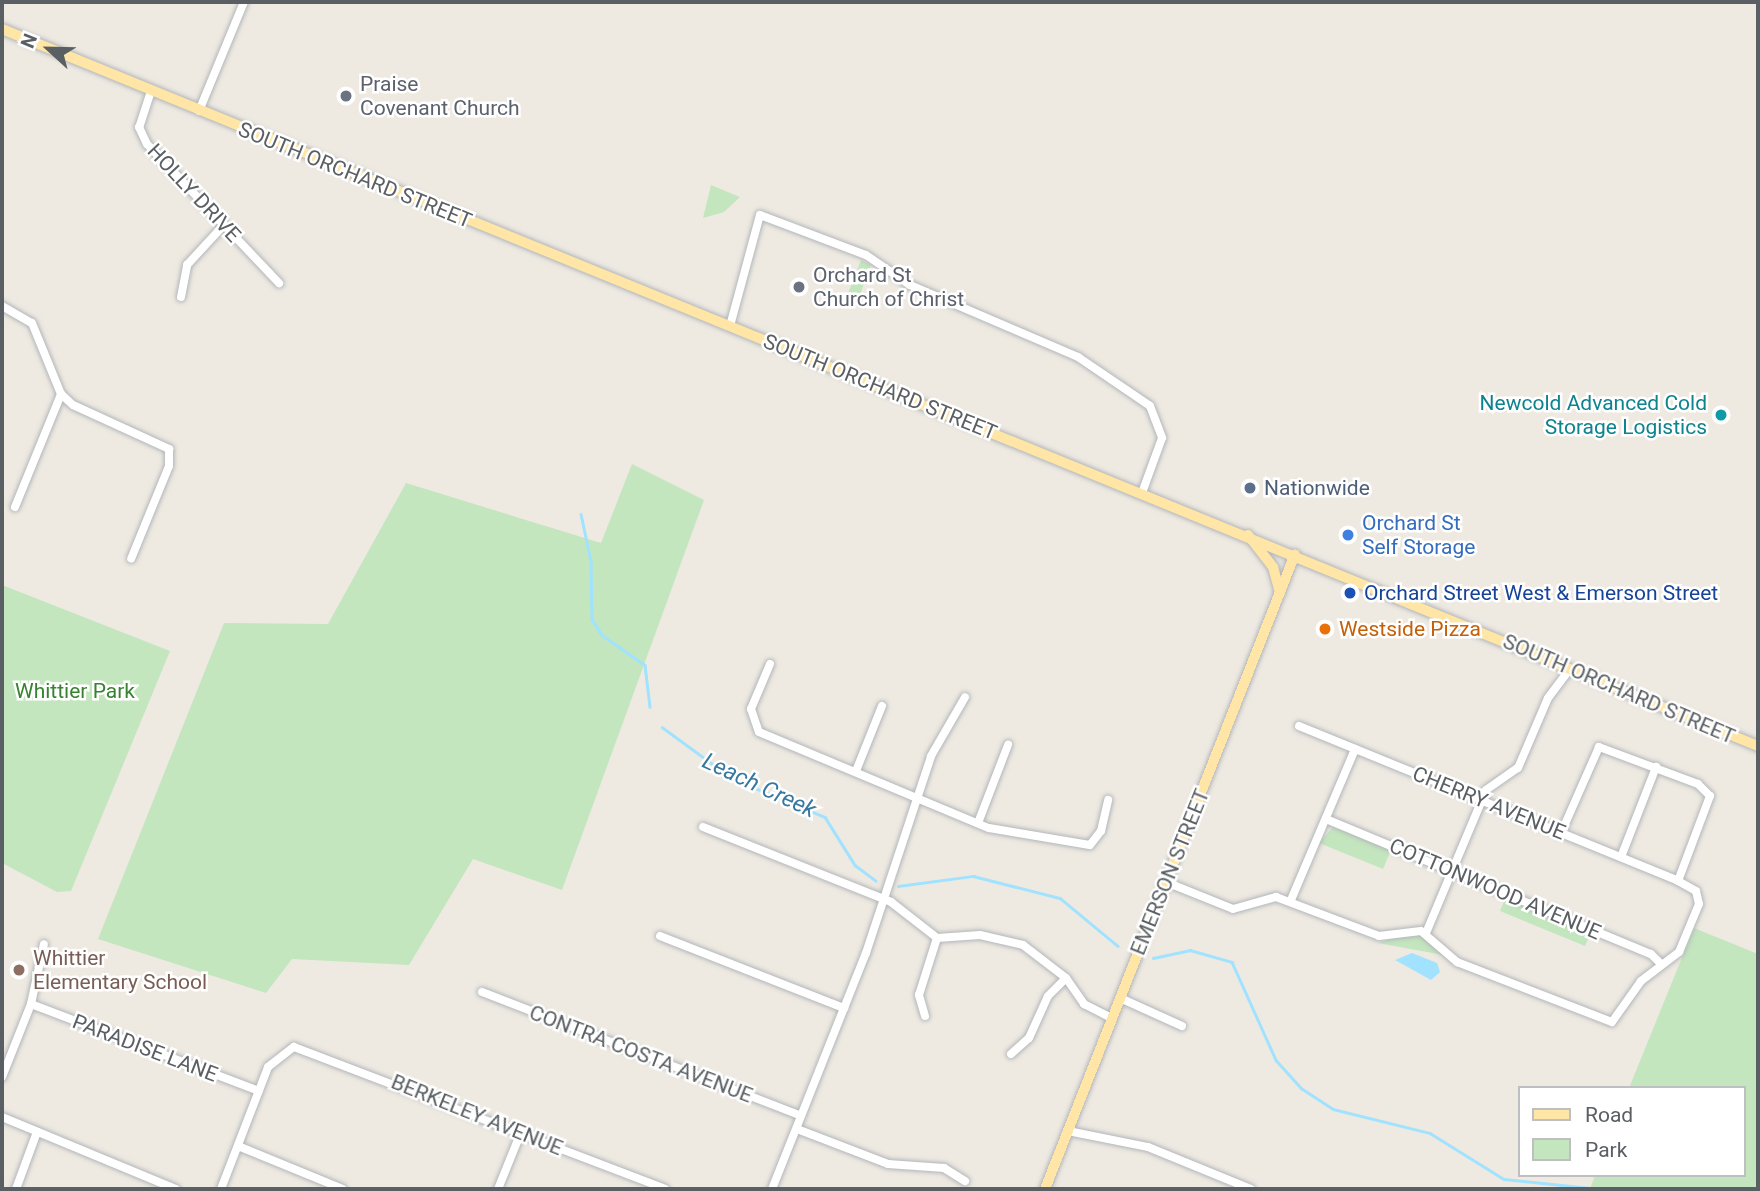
<!DOCTYPE html>
<style>
body{margin:0}
#map{position:relative;width:1760px;height:1191px;overflow:hidden;background:#eeeae2;font-family:Roboto,sans-serif}
div>[style]{position:absolute}
.green>*{inset:0;background:#c3e6be}
.water>*{inset:0;background:#a1e2ff}
.stream>*{height:2.5px;margin:-1.25px;padding:0 1.25px;transform-origin:1.25px;border-radius:1.25px;background:#a1e2ff}
.roads{filter:drop-shadow(0 0 2px #b3b6ba) drop-shadow(0 0 2px #b3b6ba)}
.minor>*{height:8px;margin:-4px;padding:0 4px;transform-origin:4px;border-radius:4px;background:#fff}
.major>*{height:10px;margin:-5px;padding:0 5px;transform-origin:5px;border-radius:5px;background:#ffe5a6}
.dots>*{width:19px;height:19px;translate:-50% -50%;box-sizing:border-box;border:4px solid #fff;border-radius:50%}
span{translate:-50% -50%;white-space:nowrap;text-align:center;line-height:1.15;-webkit-text-stroke:5px #fff;paint-order:stroke}
.worship-label{font-size:21px;color:#5b616d}
.left{translate:0 -50%;text-align:left}
.street-label{font-size:21px;color:#5a5f63}
.culture-label{font-size:21px;color:#0d838f}
.right{translate:-100% -50%;text-align:right}
.service-label{font-size:21px;color:#4e5e75}
.shop-label{font-size:21px;color:#366cbe}
.transit-label{font-size:21px;color:#164399}
.food-label{font-size:21px;color:#c56008}
.park-label{font-size:21px;color:#398232}
.education-label{font-size:21px;color:#785e54}
.water-label{font-size:23px;color:#3778a0;font-style:italic}
.frame{position:absolute;inset:0;border:4px solid #5a5f63;pointer-events:none}
.legend{position:absolute;left:1518px;top:1086px;width:228px;height:91px;box-sizing:border-box;background:#fff;border:2px solid #bdbfc1;margin:0;padding:9px 12px;list-style:none;font-size:21px;color:#5a5f63}
.legend li{display:flex;align-items:center;gap:14px;height:35px}
.legend b{width:35px;border:2px solid #bdbfc1}
.north{position:absolute;left:14px;top:14px;width:70px;height:70px;-webkit-text-stroke:5px #fff;paint-order:stroke;rotate:292deg;font-size:19px;font-weight:700;line-height:28px;text-align:center;color:#5a5f63}
.north::after{content:'';display:block;margin:auto;width:24px;height:32px;background:#5a5f63;clip-path:polygon(50% 0,100% 100%,50% 72%,0 100%)}
</style>
<div id="map">
<div class="green">
<div style="clip-path:polygon(711px 185px,740px 197px,724px 212px,703px 218px)"></div>
<div style="clip-path:polygon(861px 260px,871px 265px,858px 300px,847px 296px)"></div>
<div style="clip-path:polygon(632px 464px,704px 500px,562px 890px,473px 859px,409px 965px,292px 959px,266px 993px,98px 939px,224px 623px,328px 624px,406px 483px,601px 543px)"></div>
<div style="clip-path:polygon(2px 585px,170px 651px,71px 891px,57px 892px,2px 863px)"></div>
<div style="clip-path:polygon(1333px 827px,1391px 850px,1383px 869px,1319px 843px)"></div>
<div style="clip-path:polygon(1506px 897px,1591px 932px,1585px 946px,1500px 911px)"></div>
<div style="clip-path:polygon(1694px 928px,1758px 954px,1758px 1189px,1590px 1189px,1595px 1175px,1744px 1175px,1744px 1088px,1629px 1088px)"></div>
<div style="clip-path:polygon(1410px 933px,1425px 936px,1443px 955px,1378px 943px)"></div>
</div>
<div class="water">
<div style="clip-path:polygon(1412px 953px,1437px 963px,1440px 972px,1431px 980px,1395px 960px)"></div>
</div>
<div class="stream">
<div style="left:581px;top:514px;width:48px;rotate:78deg"></div>
<div style="left:591px;top:561px;width:58px;rotate:89deg"></div>
<div style="left:592px;top:619px;width:19px;rotate:58deg"></div>
<div style="left:602px;top:635px;width:52px;rotate:34.9deg"></div>
<div style="left:645px;top:665px;width:42px;rotate:83.2deg"></div>
<div style="left:662px;top:727px;width:88px;rotate:36.2deg"></div>
<div style="left:733px;top:779px;width:100px;rotate:22.4deg"></div>
<div style="left:825px;top:817px;width:57px;rotate:58deg"></div>
<div style="left:855px;top:865px;width:26px;rotate:37deg"></div>
<div style="left:898px;top:886px;width:76px;rotate:-7.6deg"></div>
<div style="left:973px;top:876px;width:90px;rotate:14.2deg"></div>
<div style="left:1060px;top:898px;width:75px;rotate:39.6deg"></div>
<div style="left:1153px;top:958px;width:38px;rotate:-12deg"></div>
<div style="left:1190px;top:950px;width:44px;rotate:15.9deg"></div>
<div style="left:1232px;top:962px;width:107px;rotate:65.8deg"></div>
<div style="left:1276px;top:1060px;width:38px;rotate:48deg"></div>
<div style="left:1301px;top:1088px;width:38px;rotate:33deg"></div>
<div style="left:1333px;top:1109px;width:100px;rotate:13.9deg"></div>
<div style="left:1430px;top:1133px;width:87px;rotate:31.9deg"></div>
<div style="left:1504px;top:1179px;width:96px;rotate:6deg"></div>
</div>
<div class="roads">
<div class="minor">
<div style="left:151px;top:91px;width:38px;rotate:108deg"></div>
<div style="left:139px;top:127px;width:19px;rotate:65deg"></div>
<div style="left:147px;top:144px;width:192px;rotate:46.5deg"></div>
<div style="left:199px;top:111px;width:118px;rotate:-67.6deg"></div>
<div style="left:181px;top:297px;width:33px;rotate:-79deg"></div>
<div style="left:187px;top:265px;width:53px;rotate:-47.3deg"></div>
<div style="left:2px;top:306px;width:34px;rotate:30deg"></div>
<div style="left:32px;top:323px;width:77px;rotate:67.8deg"></div>
<div style="left:61px;top:394px;width:16px;rotate:43deg"></div>
<div style="left:73px;top:405px;width:106px;rotate:24.6deg"></div>
<div style="left:169px;top:449px;width:17px;rotate:90deg"></div>
<div style="left:169px;top:466px;width:100px;rotate:112.2deg"></div>
<div style="left:730px;top:326px;width:115px;rotate:-74.9deg"></div>
<div style="left:760px;top:215px;width:113px;rotate:20.7deg"></div>
<div style="left:866px;top:255px;width:53px;rotate:34.3deg"></div>
<div style="left:910px;top:285px;width:183px;rotate:23.2deg"></div>
<div style="left:1078px;top:357px;width:87px;rotate:34.2deg"></div>
<div style="left:1150px;top:406px;width:34px;rotate:69deg"></div>
<div style="left:1162px;top:438px;width:59px;rotate:110deg"></div>
<div style="left:15px;top:507px;width:122px;rotate:-67.8deg"></div>
<div style="left:770px;top:664px;width:49px;rotate:112.9deg"></div>
<div style="left:751px;top:709px;width:24px;rotate:71deg"></div>
<div style="left:759px;top:732px;width:249px;rotate:22.7deg"></div>
<div style="left:989px;top:828px;width:102px;rotate:9.6deg"></div>
<div style="left:1090px;top:845px;width:18px;rotate:-52deg"></div>
<div style="left:1101px;top:831px;width:32px;rotate:-77deg"></div>
<div style="left:1299px;top:726px;width:409px;rotate:22.2deg"></div>
<div style="left:856px;top:771px;width:70px;rotate:-68.2deg"></div>
<div style="left:1326px;top:819px;width:352px;rotate:22.6deg"></div>
<div style="left:1651px;top:954px;width:14px;rotate:45deg"></div>
<div style="left:978px;top:823px;width:84px;rotate:-69deg"></div>
<div style="left:703px;top:827px;width:202px;rotate:21.7deg"></div>
<div style="left:891px;top:902px;width:58px;rotate:38deg"></div>
<div style="left:937px;top:938px;width:43px;rotate:-4deg"></div>
<div style="left:980px;top:935px;width:44px;rotate:13.1deg"></div>
<div style="left:1023px;top:945px;width:54px;rotate:37.5deg"></div>
<div style="left:1066px;top:978px;width:32px;rotate:55deg"></div>
<div style="left:1084px;top:1004px;width:31px;rotate:27deg"></div>
<div style="left:1621px;top:857px;width:97px;rotate:-68.7deg"></div>
<div style="left:1166px;top:882px;width:72px;rotate:21.9deg"></div>
<div style="left:1233px;top:909px;width:45px;rotate:-15.6deg"></div>
<div style="left:1276px;top:897px;width:110px;rotate:20.7deg"></div>
<div style="left:1379px;top:936px;width:42px;rotate:-6.8deg"></div>
<div style="left:1421px;top:931px;width:48px;rotate:40.7deg"></div>
<div style="left:1457px;top:962px;width:166px;rotate:21.2deg"></div>
<div style="left:1612px;top:1022px;width:50px;rotate:-54.7deg"></div>
<div style="left:1641px;top:981px;width:48px;rotate:-37.3deg"></div>
<div style="left:1679px;top:952px;width:52px;rotate:-67.4deg"></div>
<div style="left:1699px;top:904px;width:13px;rotate:-103deg"></div>
<div style="left:1696px;top:891px;width:21px;rotate:-151deg"></div>
<div style="left:1678px;top:881px;width:91px;rotate:-69.4deg"></div>
<div style="left:1710px;top:796px;width:17px;rotate:-135deg"></div>
<div style="left:1698px;top:784px;width:106px;rotate:-159.5deg"></div>
<div style="left:1599px;top:747px;width:94px;rotate:113.8deg"></div>
<div style="left:1291px;top:900px;width:164px;rotate:-67deg"></div>
<div style="left:1426px;top:933px;width:155px;rotate:-67.2deg"></div>
<div style="left:1486px;top:790px;width:39px;rotate:-35deg"></div>
<div style="left:1518px;top:768px;width:76px;rotate:-66.8deg"></div>
<div style="left:1548px;top:698px;width:36px;rotate:-53deg"></div>
<div style="left:660px;top:936px;width:198px;rotate:21.4deg"></div>
<div style="left:482px;top:992px;width:342px;rotate:21.2deg"></div>
<div style="left:1120px;top:998px;width:68px;rotate:24.3deg"></div>
<div style="left:31px;top:1004px;width:244px;rotate:20.9deg"></div>
<div style="left:925px;top:1016px;width:22px;rotate:-106deg"></div>
<div style="left:919px;top:995px;width:60px;rotate:-72.5deg"></div>
<div style="left:1011px;top:1054px;width:24px;rotate:-42deg"></div>
<div style="left:1029px;top:1038px;width:46px;rotate:-65.7deg"></div>
<div style="left:1048px;top:996px;width:25px;rotate:-45deg"></div>
<div style="left:2px;top:1077px;width:79px;rotate:-68.3deg"></div>
<div style="left:31px;top:1004px;width:61px;rotate:-77.8deg"></div>
<div style="left:2px;top:1117px;width:188px;rotate:22.5deg"></div>
<div style="left:797px;top:1129px;width:97px;rotate:21deg"></div>
<div style="left:888px;top:1164px;width:56px;rotate:4.1deg"></div>
<div style="left:944px;top:1168px;width:25px;rotate:32deg"></div>
<div style="left:1068px;top:1131px;width:82px;rotate:11.3deg"></div>
<div style="left:1148px;top:1147px;width:111px;rotate:22.2deg"></div>
<div style="left:238px;top:1146px;width:113px;rotate:22.3deg"></div>
<div style="left:16px;top:1189px;width:61px;rotate:-69.8deg"></div>
<div style="left:221px;top:1189px;width:131px;rotate:-68.9deg"></div>
<div style="left:268px;top:1067px;width:33px;rotate:-38deg"></div>
<div style="left:294px;top:1047px;width:397px;rotate:20.9deg"></div>
<div style="left:498px;top:1189px;width:61px;rotate:-68deg"></div>
<div style="left:772px;top:1189px;width:254px;rotate:-68.3deg"></div>
<div style="left:866px;top:953px;width:207px;rotate:-71.7deg"></div>
<div style="left:931px;top:756px;width:68px;rotate:-60deg"></div>
</div>
<div class="major">
<div style="left:2px;top:29px;width:1897px;rotate:22.21deg"></div>
<div style="left:1248px;top:535px;width:41px;rotate:52deg"></div>
<div style="left:1273px;top:567px;width:27px;rotate:75deg"></div>
<div style="left:1045px;top:1189px;width:682px;rotate:-68.51deg"></div>
</div>
</div>
<div class="dots">
<div style="left:346px;top:96px;background:#6b7280"></div>
<div style="left:799px;top:287px;background:#6b7280"></div>
<div style="left:1721px;top:415px;background:#0f9aa8"></div>
<div style="left:1250px;top:488px;background:#5c6f8a"></div>
<div style="left:1348px;top:535px;background:#3f7fe0"></div>
<div style="left:1350px;top:593px;background:#1a4fb4"></div>
<div style="left:1325px;top:629px;background:#e8710a"></div>
<div style="left:19px;top:970px;background:#8d6e63"></div>
</div>
<div class="worship-label">
<span class="left" style="left:360px;top:96px">Praise<br>Covenant Church</span>
<span class="left" style="left:813px;top:287px">Orchard St<br>Church of Christ</span>
</div>
<div class="street-label">
<span style="left:355px;top:175px;rotate:22deg">SOUTH ORCHARD STREET</span>
<span style="left:194px;top:193px;rotate:47deg">HOLLY DRIVE</span>
<span style="left:880px;top:387px;rotate:22deg">SOUTH ORCHARD STREET</span>
<span style="left:1619px;top:689px;rotate:23deg">SOUTH ORCHARD STREET</span>
<span style="left:1489px;top:803px;rotate:22deg">CHERRY AVENUE</span>
<span style="left:1170px;top:872px;rotate:-68deg">EMERSON STREET</span>
<span style="left:1495px;top:889px;rotate:23deg">COTTONWOOD AVENUE</span>
<span style="left:145px;top:1048px;rotate:21deg">PARADISE LANE</span>
<span style="left:641px;top:1054px;rotate:21deg">CONTRA COSTA AVENUE</span>
<span style="left:477px;top:1115px;rotate:22deg">BERKELEY AVENUE</span>
</div>
<div class="culture-label">
<span class="right" style="left:1707px;top:415px">Newcold Advanced Cold<br>Storage Logistics</span>
</div>
<div class="service-label">
<span class="left" style="left:1264px;top:488px">Nationwide</span>
</div>
<div class="shop-label">
<span class="left" style="left:1362px;top:535px">Orchard St<br>Self Storage</span>
</div>
<div class="transit-label">
<span class="left" style="left:1364px;top:593px">Orchard Street West &amp; Emerson Street</span>
</div>
<div class="food-label">
<span class="left" style="left:1339px;top:629px">Westside Pizza</span>
</div>
<div class="park-label">
<span style="left:75px;top:691px">Whittier Park</span>
</div>
<div class="education-label">
<span class="left" style="left:33px;top:970px">Whittier<br>Elementary School</span>
</div>
<div class="water-label">
<span style="left:759px;top:786px;rotate:25deg">Leach Creek</span>
</div>
<div class="frame"></div>
<ul class="legend">
<li><b style="height:9px;background:#ffe5a6"></b>Road</li>
<li><b style="height:19px;background:#c3e6be"></b>Park</li>
</ul>
<div class="north">N</div>
</div>
